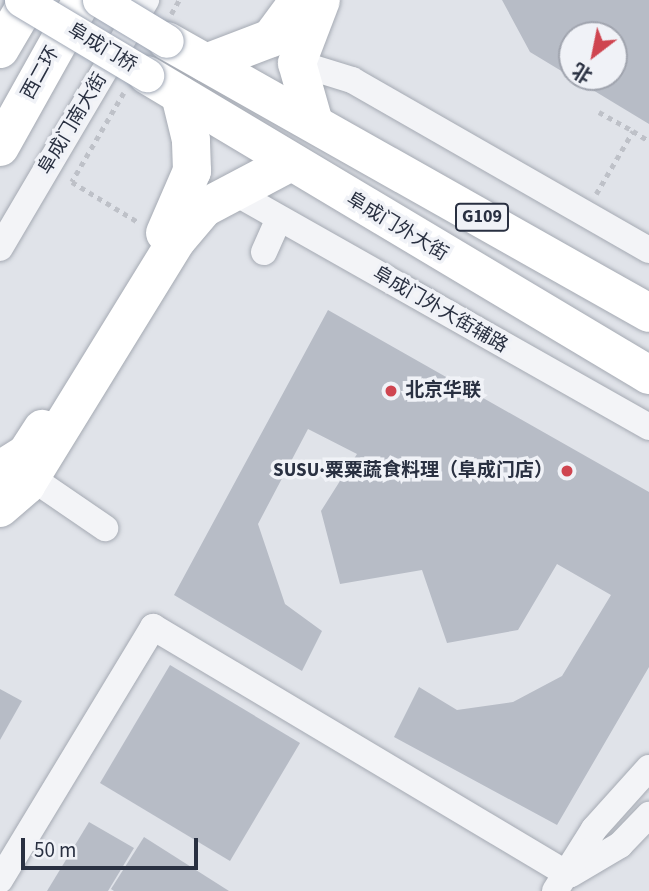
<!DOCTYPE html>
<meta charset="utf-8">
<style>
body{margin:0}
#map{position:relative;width:649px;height:891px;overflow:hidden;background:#e0e3e9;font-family:"Source Sans 3","Noto Sans SC",sans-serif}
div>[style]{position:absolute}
.building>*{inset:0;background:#b7bcc6}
.path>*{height:4.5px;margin-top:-2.25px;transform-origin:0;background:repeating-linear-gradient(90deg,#bec1c8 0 5px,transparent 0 10px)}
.roads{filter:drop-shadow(0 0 2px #a5aab3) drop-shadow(0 0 2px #a5aab3)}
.minor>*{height:26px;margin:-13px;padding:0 13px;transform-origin:13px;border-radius:13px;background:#f3f4f7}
.highway>*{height:38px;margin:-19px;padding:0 19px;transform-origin:19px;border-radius:19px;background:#fff}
.bridges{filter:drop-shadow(0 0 2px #9fa7b5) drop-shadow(0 0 2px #9fa7b5)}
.major-bridge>*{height:33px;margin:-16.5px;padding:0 16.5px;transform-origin:16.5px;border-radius:16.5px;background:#fff}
.dots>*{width:19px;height:19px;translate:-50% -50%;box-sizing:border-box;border:4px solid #f0f2f7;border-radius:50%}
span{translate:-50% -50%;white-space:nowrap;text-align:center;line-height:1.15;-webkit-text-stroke:7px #f0f2f7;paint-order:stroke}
.shield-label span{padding:2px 5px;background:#f0f2f7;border:2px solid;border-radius:5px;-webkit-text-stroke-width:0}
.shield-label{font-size:18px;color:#293041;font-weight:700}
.street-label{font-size:19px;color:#293041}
.poi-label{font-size:19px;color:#293041;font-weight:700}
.left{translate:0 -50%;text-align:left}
.right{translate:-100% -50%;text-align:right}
.north{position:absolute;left:558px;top:21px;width:70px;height:70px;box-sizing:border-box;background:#f0f2f7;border:2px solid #a0a4ae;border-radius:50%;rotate:212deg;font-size:19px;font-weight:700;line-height:28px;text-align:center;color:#293041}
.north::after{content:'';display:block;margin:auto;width:24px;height:32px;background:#cf4550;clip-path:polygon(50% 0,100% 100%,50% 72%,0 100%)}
.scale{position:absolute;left:21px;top:838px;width:177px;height:32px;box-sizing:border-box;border:4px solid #293041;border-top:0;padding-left:9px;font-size:21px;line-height:24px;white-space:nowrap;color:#293041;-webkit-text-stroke:5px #f0f2f7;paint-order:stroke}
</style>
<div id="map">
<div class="building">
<div style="clip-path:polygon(evenodd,502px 0,649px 0,649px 124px,530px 52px,502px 0,572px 35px,614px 35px,614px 77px,572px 77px,572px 35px)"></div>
<div style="clip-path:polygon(328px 310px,649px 492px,649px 667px,557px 825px,394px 737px,419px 687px,457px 710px,513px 702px,562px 676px,611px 595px,557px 564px,518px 630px,447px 643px,422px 570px,340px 584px,321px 511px,357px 454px,308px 429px,258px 524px,285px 604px,322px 631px,302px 671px,174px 595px)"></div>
<div style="clip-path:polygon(170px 665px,300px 743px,230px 861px,100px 783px)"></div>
<div style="clip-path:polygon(0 689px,22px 701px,0 740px)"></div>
<div style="clip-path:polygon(89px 822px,134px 848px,108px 891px,47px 891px)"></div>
<div style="clip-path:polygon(144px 837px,229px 891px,114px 891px,111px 889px)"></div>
</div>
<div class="path">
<div style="left:171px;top:14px;width:16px;rotate:-60deg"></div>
<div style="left:124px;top:93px;width:103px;rotate:120.3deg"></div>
<div style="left:72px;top:182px;width:77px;rotate:31.2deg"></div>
<div style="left:599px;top:112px;width:39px;rotate:29deg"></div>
<div style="left:596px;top:194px;width:73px;rotate:-59.6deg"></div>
<div style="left:633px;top:131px;width:19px;rotate:32deg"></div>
</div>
<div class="roads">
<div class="minor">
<div style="left:297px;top:63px;width:58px;rotate:17.2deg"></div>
<div style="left:352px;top:80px;width:342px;rotate:29.8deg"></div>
<div style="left:232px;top:191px;width:479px;rotate:29.5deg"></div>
<div style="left:0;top:248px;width:288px;rotate:-59.5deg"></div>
<div style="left:264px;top:252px;width:36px;rotate:-66deg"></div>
<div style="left:45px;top:487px;width:73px;rotate:34.3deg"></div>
<div style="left:571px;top:874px;width:57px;rotate:-30.6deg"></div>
<div style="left:620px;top:845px;width:42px;rotate:-46deg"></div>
<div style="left:0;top:880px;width:296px;rotate:-58.8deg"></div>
<div style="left:153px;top:627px;width:484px;rotate:30.8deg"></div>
<div style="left:555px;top:891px;width:73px;rotate:-57.8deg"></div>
<div style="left:594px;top:829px;width:82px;rotate:-48deg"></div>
</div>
<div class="highway">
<div style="left:167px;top:41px;width:553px;rotate:29.44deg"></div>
<div style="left:0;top:49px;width:57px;rotate:-59.4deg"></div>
<div style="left:206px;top:63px;width:70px;rotate:-21deg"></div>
<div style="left:271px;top:38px;width:47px;rotate:-53.6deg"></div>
<div style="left:147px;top:75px;width:585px;rotate:30.86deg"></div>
<div style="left:314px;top:123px;width:62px;rotate:-105.8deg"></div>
<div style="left:297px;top:63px;width:67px;rotate:-69.1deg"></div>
<div style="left:0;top:147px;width:168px;rotate:-60.8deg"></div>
<div style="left:165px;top:233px;width:68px;rotate:-66.5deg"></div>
<div style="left:192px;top:171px;width:31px;rotate:-92deg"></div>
<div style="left:191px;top:140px;width:46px;rotate:-103.7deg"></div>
<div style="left:0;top:470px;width:31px;rotate:-32deg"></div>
<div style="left:26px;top:454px;width:30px;rotate:-57deg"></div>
<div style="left:0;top:508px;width:35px;rotate:-41deg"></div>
<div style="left:26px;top:485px;width:288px;rotate:-58.4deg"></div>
<div style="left:177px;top:240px;width:42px;rotate:-49.8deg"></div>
<div style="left:204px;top:208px;width:96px;rotate:-27.9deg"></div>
</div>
</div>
<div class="bridges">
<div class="major-bridge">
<div style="left:21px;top:0;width:147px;rotate:30.8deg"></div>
<div style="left:99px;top:0;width:79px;rotate:31.1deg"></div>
</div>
</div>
<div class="dots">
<div style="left:391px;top:391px;background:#cf4550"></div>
<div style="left:567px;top:471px;background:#cf4550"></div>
</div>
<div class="shield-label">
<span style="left:482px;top:217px">G109</span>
</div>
<div class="street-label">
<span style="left:102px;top:48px;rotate:31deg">阜成门桥</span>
<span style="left:41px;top:73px;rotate:-61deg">西二环</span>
<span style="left:73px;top:124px;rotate:-59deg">阜成门南大街</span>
<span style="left:397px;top:227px;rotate:31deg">阜成门外大街</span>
<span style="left:440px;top:310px;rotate:30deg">阜成门外大街辅路</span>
</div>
<div class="poi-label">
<span class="left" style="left:405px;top:391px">北京华联</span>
<span class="right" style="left:553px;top:471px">SUSU·粟粟蔬食料理（阜成门店）</span>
</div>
<div class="north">北</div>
<div class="scale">50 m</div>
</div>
